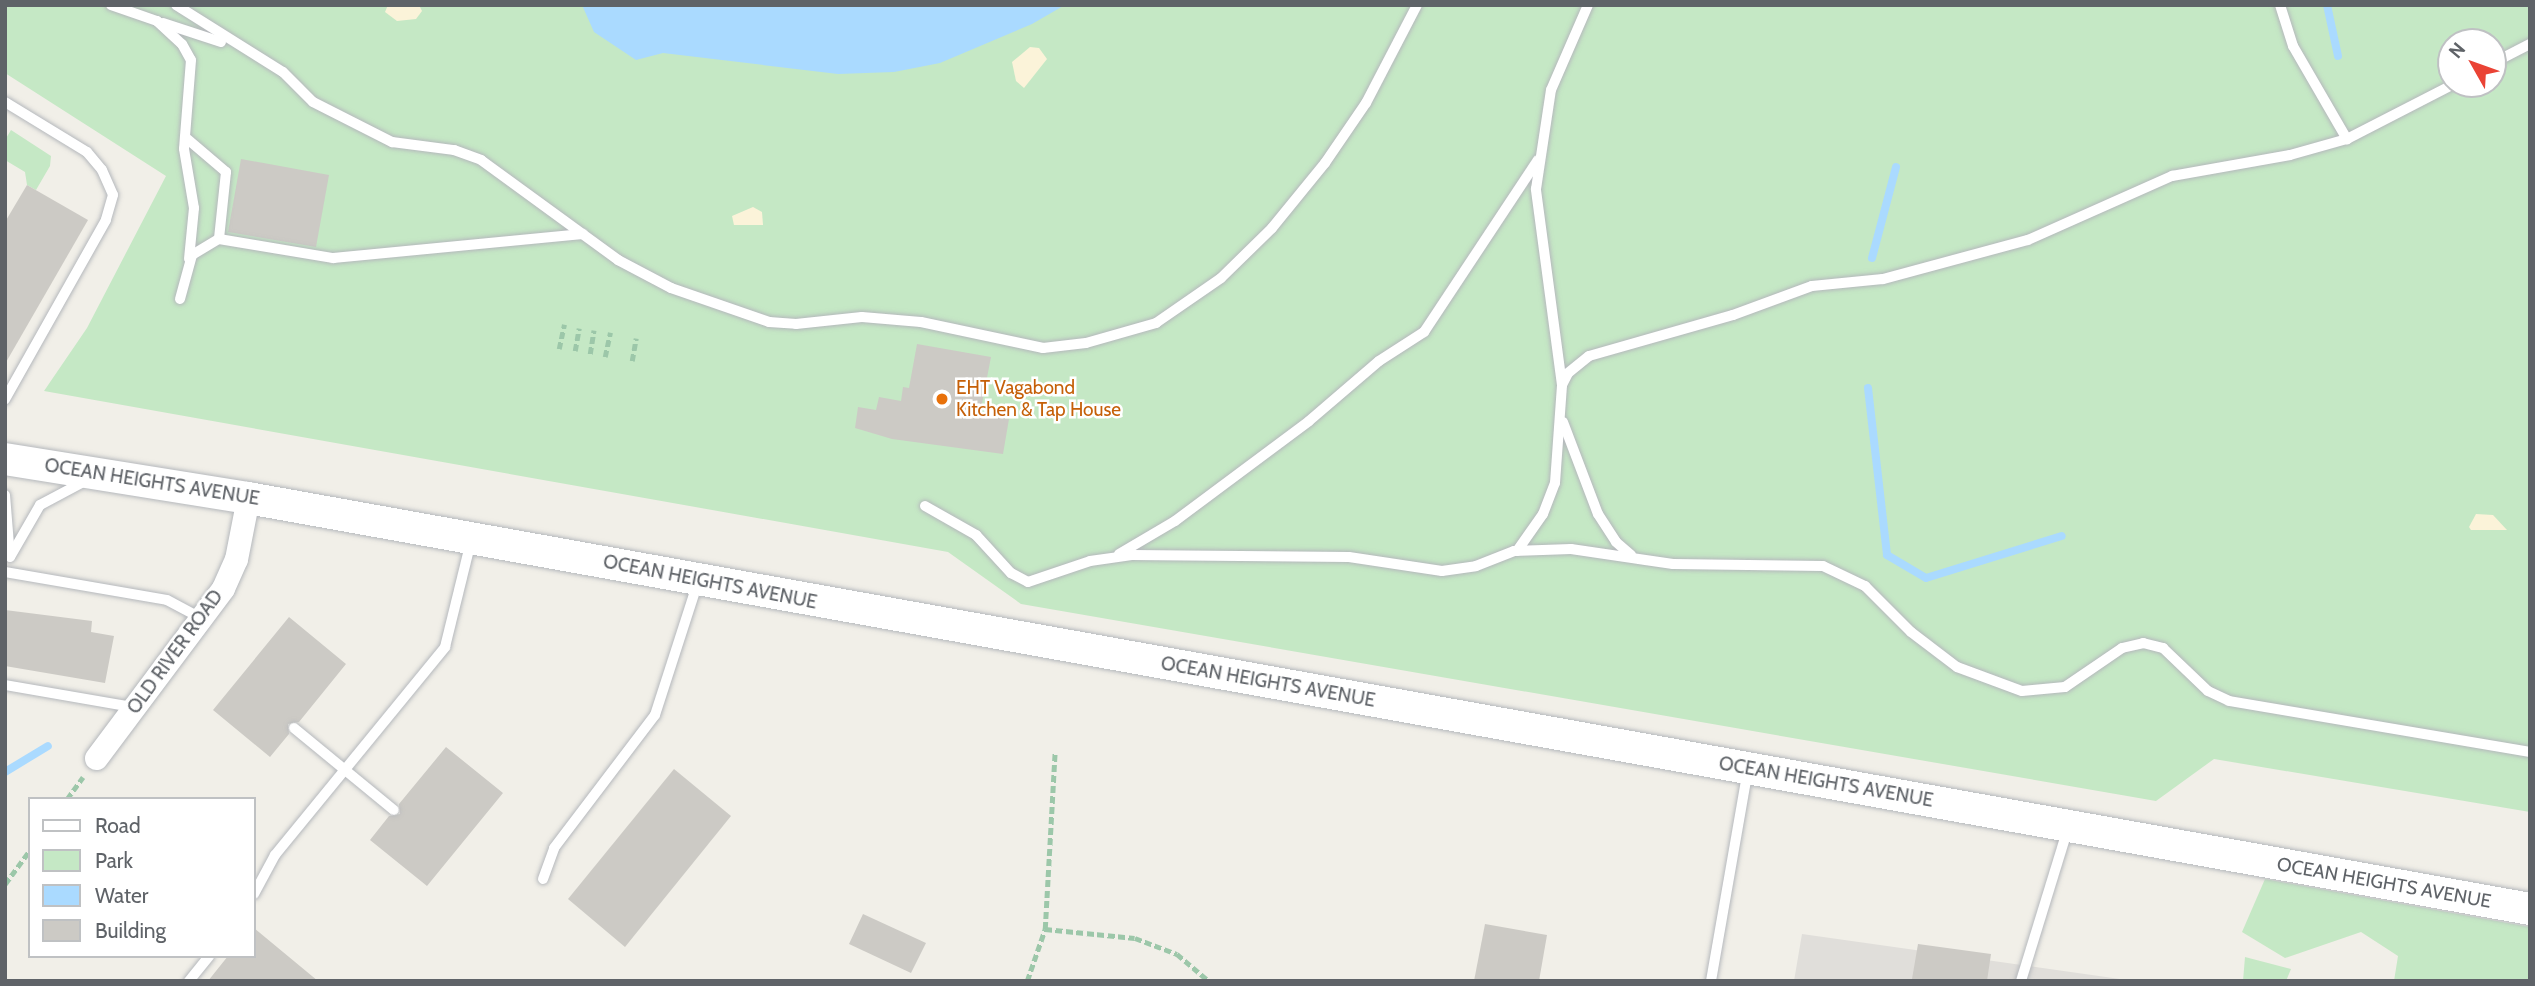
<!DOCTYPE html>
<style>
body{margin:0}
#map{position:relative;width:2535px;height:986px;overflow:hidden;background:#f1efe8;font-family:Cabin,sans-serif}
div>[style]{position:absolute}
.industrial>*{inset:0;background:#e0deda}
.green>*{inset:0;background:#c5e8c5}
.sand>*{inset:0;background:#fbf3d9}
.water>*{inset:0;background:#aadaff}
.stream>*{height:8px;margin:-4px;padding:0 4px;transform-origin:4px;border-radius:4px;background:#aadaff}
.building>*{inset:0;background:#cccac5}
.path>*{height:4.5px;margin-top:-2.25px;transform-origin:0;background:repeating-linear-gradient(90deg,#9cc7a9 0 7px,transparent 0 10.5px)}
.roads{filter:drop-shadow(0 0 2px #b5b8bc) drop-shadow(0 0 2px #b5b8bc)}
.lane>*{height:10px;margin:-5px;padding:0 5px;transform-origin:5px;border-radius:5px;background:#fff}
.street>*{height:23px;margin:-11.5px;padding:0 11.5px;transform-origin:11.5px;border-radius:11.5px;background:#fff}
.secondary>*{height:32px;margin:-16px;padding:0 16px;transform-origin:16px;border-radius:16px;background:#fff}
.dots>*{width:19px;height:19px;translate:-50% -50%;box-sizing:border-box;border:4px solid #fff;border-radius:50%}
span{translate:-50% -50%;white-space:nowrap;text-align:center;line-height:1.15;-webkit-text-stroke:5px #fff;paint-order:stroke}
.food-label{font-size:19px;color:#c56008}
.left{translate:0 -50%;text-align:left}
.street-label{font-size:19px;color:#5f6368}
.frame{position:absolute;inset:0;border:7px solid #5f6368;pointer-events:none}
.legend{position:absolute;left:28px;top:797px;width:228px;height:161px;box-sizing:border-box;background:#fff;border:2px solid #bfc1c3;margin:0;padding:9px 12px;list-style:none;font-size:21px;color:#5f6368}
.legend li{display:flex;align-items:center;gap:14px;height:35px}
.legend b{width:35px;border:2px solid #bfc1c3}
.north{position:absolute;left:2437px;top:28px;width:70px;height:70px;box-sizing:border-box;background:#fff;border:2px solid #bfc1c3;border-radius:50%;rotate:310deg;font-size:19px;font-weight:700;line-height:28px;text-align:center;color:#5f6368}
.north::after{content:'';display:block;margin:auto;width:24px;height:32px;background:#ea4335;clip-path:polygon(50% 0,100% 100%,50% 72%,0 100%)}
</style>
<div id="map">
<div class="industrial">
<div style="clip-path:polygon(1802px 934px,2134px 981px,1794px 981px)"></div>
</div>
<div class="green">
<div style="clip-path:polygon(evenodd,5px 5px,2530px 5px,2530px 812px,2214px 759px,2156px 801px,1021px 604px,948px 552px,44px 391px,87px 328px,166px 176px,5px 73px,5px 5px,2451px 42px,2493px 42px,2493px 84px,2451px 84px,2451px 42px)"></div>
<div style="clip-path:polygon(11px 130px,51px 156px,50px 166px,36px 190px,27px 185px,25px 172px,5px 160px,5px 140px)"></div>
<div style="clip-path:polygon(2265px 879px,2530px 927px,2530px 981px,2394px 981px,2398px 956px,2361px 932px,2285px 958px,2242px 932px)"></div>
<div style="clip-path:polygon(2245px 957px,2291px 969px,2286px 981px,2243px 981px)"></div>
</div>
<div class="sand">
<div style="clip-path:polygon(388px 5px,419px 5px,422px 11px,416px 19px,397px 21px,385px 12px)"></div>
<div style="clip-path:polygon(1030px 47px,1039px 48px,1047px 59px,1024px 88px,1016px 81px,1012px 62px)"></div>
<div style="clip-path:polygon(753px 207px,762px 212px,763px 225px,734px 225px,732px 216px)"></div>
<div style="clip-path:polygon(2476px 514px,2493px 515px,2507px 530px,2471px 530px,2469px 527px)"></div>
</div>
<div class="water">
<div style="clip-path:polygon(582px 5px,1065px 5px,1032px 24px,940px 63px,894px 72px,838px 74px,663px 53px,636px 60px,594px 32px)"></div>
</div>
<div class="stream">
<div style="left:2327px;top:5px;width:52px;rotate:77.8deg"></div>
<div style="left:1872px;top:258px;width:94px;rotate:-75.2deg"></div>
<div style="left:1868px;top:388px;width:168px;rotate:83.5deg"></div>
<div style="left:1887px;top:555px;width:45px;rotate:30.5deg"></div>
<div style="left:1926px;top:578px;width:142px;rotate:-17.2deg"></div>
<div style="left:5px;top:772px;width:50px;rotate:-31.2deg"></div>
</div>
<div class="building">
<div style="clip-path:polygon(241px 159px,329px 175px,316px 247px,228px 232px)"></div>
<div style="clip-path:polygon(27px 185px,88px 220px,5px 364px,5px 222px)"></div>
<div style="clip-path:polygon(917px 344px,991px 357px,980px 414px,1009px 419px,1003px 454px,892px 439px,855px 428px,858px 407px,876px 410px,879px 397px,901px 401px,903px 387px,909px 388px)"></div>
<div style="clip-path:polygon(5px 610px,92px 621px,91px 632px,114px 636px,105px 683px,5px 666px)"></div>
<div style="clip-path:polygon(289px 617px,346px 664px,299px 722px,288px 724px,289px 734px,270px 757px,213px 710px)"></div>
<div style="clip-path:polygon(446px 747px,503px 793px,427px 886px,370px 840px,389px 816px,400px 814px,399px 804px)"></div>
<div style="clip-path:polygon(674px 769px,731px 816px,625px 947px,568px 899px)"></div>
<div style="clip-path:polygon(863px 914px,926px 943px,911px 973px,849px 944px)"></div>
<div style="clip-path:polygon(1485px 924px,1547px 935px,1539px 981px,1474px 981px)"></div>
<div style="clip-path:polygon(254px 928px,318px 981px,208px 981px,228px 956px,254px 956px)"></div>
<div style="clip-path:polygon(1918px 944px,1991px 954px,1987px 981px,1912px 979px)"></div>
</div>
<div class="path">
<div style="left:559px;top:349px;width:25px;rotate:-78deg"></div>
<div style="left:575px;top:351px;width:23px;rotate:-80deg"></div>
<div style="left:590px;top:354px;width:24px;rotate:-81deg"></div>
<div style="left:605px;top:357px;width:25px;rotate:-78deg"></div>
<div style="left:632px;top:361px;width:23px;rotate:-80deg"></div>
<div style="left:67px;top:799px;width:27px;rotate:-54deg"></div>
<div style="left:5px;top:884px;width:42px;rotate:-53.7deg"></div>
<div style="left:1045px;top:929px;width:90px;rotate:5.7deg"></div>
<div style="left:1135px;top:938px;width:45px;rotate:20.9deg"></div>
<div style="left:1177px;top:954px;width:42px;rotate:40.2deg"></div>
<div style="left:1027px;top:981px;width:55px;rotate:-70.9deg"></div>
<div style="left:1045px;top:929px;width:177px;rotate:-86.8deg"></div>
</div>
<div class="roads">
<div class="lane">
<div style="left:111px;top:5px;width:49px;rotate:19.2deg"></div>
<div style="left:157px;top:21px;width:34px;rotate:43deg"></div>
<div style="left:182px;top:44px;width:18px;rotate:61deg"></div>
<div style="left:191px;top:60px;width:89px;rotate:94.5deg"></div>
<div style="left:184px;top:149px;width:60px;rotate:80.4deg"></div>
<div style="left:194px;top:208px;width:51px;rotate:95.6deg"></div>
<div style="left:176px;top:5px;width:126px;rotate:32.1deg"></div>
<div style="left:283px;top:72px;width:42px;rotate:45deg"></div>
<div style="left:313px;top:102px;width:89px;rotate:26.9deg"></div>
<div style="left:392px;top:142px;width:63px;rotate:7.4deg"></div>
<div style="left:454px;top:150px;width:29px;rotate:20deg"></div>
<div style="left:481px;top:160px;width:170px;rotate:36.1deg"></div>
<div style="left:618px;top:260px;width:60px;rotate:27.8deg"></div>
<div style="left:671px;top:288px;width:104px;rotate:19.1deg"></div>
<div style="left:769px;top:322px;width:27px;rotate:4deg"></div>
<div style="left:796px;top:324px;width:66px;rotate:-6.1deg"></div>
<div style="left:862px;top:317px;width:59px;rotate:4.8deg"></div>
<div style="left:921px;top:322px;width:125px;rotate:12deg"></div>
<div style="left:1043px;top:348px;width:43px;rotate:-6.6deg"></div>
<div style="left:1086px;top:343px;width:73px;rotate:-15.9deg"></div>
<div style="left:1156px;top:323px;width:79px;rotate:-34.7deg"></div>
<div style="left:1221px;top:278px;width:71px;rotate:-44.4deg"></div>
<div style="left:1272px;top:228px;width:84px;rotate:-50.8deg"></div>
<div style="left:1325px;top:163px;width:73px;rotate:-55.7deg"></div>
<div style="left:1366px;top:103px;width:110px;rotate:-62.5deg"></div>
<div style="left:2280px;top:5px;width:43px;rotate:72.4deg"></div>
<div style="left:2293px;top:46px;width:108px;rotate:59.9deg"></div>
<div style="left:2347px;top:139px;width:120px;rotate:-27.2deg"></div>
<div style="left:163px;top:23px;width:61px;rotate:18.1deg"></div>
<div style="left:2493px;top:63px;width:42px;rotate:-27.2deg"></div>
<div style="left:5px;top:102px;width:96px;rotate:31.4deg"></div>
<div style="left:87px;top:152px;width:23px;rotate:50deg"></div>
<div style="left:102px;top:170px;width:27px;rotate:66deg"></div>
<div style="left:113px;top:195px;width:26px;rotate:106deg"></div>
<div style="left:106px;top:220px;width:206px;rotate:119.4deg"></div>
<div style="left:185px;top:137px;width:54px;rotate:40.5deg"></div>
<div style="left:226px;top:172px;width:67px;rotate:96deg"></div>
<div style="left:180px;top:299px;width:46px;rotate:-74.7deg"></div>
<div style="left:192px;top:255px;width:31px;rotate:-31deg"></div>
<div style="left:219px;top:239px;width:116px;rotate:9.5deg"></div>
<div style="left:333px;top:258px;width:251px;rotate:-5.5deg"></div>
<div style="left:1562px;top:385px;width:198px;rotate:-97.6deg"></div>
<div style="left:1536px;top:189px;width:100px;rotate:-81.4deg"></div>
<div style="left:1551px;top:90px;width:93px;rotate:-66.5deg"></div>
<div style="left:1563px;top:422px;width:98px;rotate:69.2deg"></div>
<div style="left:1598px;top:514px;width:33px;rotate:57deg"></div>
<div style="left:1616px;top:542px;width:20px;rotate:41deg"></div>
<div style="left:5px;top:495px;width:62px;rotate:85.4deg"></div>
<div style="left:10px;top:557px;width:60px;rotate:-60deg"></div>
<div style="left:40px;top:505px;width:53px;rotate:-28deg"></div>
<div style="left:925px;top:506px;width:59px;rotate:29.6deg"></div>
<div style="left:976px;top:535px;width:52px;rotate:47.4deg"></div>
<div style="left:1011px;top:573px;width:19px;rotate:28deg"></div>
<div style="left:1028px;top:582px;width:65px;rotate:-18.7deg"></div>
<div style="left:1090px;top:561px;width:42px;rotate:-8.1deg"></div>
<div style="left:1132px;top:555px;width:217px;rotate:0.5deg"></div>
<div style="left:1349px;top:557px;width:94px;rotate:8.6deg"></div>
<div style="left:1442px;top:571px;width:34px;rotate:-8deg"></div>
<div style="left:1476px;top:566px;width:41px;rotate:-21.5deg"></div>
<div style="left:1514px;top:551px;width:57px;rotate:-2deg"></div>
<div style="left:1571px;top:549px;width:103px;rotate:8.4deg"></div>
<div style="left:1673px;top:564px;width:150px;rotate:0.8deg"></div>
<div style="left:1823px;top:566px;width:47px;rotate:25.5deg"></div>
<div style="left:1865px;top:586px;width:65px;rotate:45deg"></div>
<div style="left:1911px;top:632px;width:58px;rotate:37.3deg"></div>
<div style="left:1957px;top:667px;width:69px;rotate:20.3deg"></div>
<div style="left:2022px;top:691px;width:43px;rotate:-5.3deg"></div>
<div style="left:2065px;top:687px;width:69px;rotate:-34.4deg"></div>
<div style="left:2122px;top:648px;width:22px;rotate:-13deg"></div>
<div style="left:2143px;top:643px;width:21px;rotate:14deg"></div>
<div style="left:2163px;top:648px;width:62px;rotate:43.7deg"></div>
<div style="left:2208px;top:691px;width:23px;rotate:25deg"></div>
<div style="left:2229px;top:701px;width:305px;rotate:9.6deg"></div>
<div style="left:1517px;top:551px;width:45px;rotate:-54.9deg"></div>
<div style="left:1543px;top:514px;width:33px;rotate:-69deg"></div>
<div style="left:1555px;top:483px;width:98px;rotate:-85.9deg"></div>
<div style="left:1562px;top:385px;width:13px;rotate:-63deg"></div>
<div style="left:1568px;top:373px;width:27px;rotate:-39deg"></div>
<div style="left:1589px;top:356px;width:150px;rotate:-15.9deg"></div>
<div style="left:1733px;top:315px;width:84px;rotate:-20.2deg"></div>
<div style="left:1812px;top:286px;width:71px;rotate:-5.6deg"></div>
<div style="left:1883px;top:279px;width:150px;rotate:-15.1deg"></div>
<div style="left:2028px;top:240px;width:158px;rotate:-24deg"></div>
<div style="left:2172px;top:176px;width:120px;rotate:-10.1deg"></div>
<div style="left:2290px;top:155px;width:59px;rotate:-15.7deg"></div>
<div style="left:1119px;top:554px;width:65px;rotate:-30.5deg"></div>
<div style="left:1175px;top:521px;width:167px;rotate:-36.7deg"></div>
<div style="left:1309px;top:421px;width:92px;rotate:-40.6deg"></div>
<div style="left:1379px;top:361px;width:54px;rotate:-32.8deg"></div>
<div style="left:1424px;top:332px;width:206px;rotate:-56.5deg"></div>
<div style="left:5px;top:572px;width:164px;rotate:9.8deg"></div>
<div style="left:167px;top:600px;width:38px;rotate:28deg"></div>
<div style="left:5px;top:685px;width:130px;rotate:9.8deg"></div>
<div style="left:294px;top:728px;width:129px;rotate:39.4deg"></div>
<div style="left:543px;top:879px;width:33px;rotate:-70deg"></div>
<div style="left:554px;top:848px;width:167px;rotate:-52.8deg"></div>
<div style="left:655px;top:715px;width:140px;rotate:-72.1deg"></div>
<div style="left:254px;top:894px;width:44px;rotate:-61.7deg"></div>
<div style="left:275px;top:855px;width:269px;rotate:-50.7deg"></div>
<div style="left:445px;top:647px;width:109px;rotate:-76.2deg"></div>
<div style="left:189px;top:981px;width:32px;rotate:-51deg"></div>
<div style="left:1711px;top:981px;width:214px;rotate:-80.1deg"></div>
<div style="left:2021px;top:981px;width:160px;rotate:-72.9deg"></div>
</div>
<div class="street">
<div style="left:96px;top:758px;width:212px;rotate:-53.2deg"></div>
<div style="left:223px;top:588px;width:32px;rotate:-66deg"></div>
<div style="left:236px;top:559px;width:62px;rotate:-78.9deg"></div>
</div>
<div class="secondary">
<div style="left:5px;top:459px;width:246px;rotate:9.1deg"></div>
<div style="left:248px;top:498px;width:2319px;rotate:10.21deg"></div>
</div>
</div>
<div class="dots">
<div style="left:942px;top:399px;background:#e8710a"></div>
</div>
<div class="food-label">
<span class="left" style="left:956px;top:399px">EHT Vagabond<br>Kitchen &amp; Tap House</span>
</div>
<div class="street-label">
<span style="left:152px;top:482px;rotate:9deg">OCEAN HEIGHTS AVENUE</span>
<span style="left:710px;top:582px;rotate:11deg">OCEAN HEIGHTS AVENUE</span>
<span style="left:175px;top:652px;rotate:-54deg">OLD RIVER ROAD</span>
<span style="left:1268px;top:682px;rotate:10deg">OCEAN HEIGHTS AVENUE</span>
<span style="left:1826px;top:782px;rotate:10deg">OCEAN HEIGHTS AVENUE</span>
<span style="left:2384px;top:883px;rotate:10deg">OCEAN HEIGHTS AVENUE</span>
</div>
<div class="frame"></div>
<ul class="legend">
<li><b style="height:9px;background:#fff"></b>Road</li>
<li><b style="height:19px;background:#c5e8c5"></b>Park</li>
<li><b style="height:19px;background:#aadaff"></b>Water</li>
<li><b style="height:19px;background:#cccac5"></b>Building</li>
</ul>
<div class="north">N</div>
</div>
